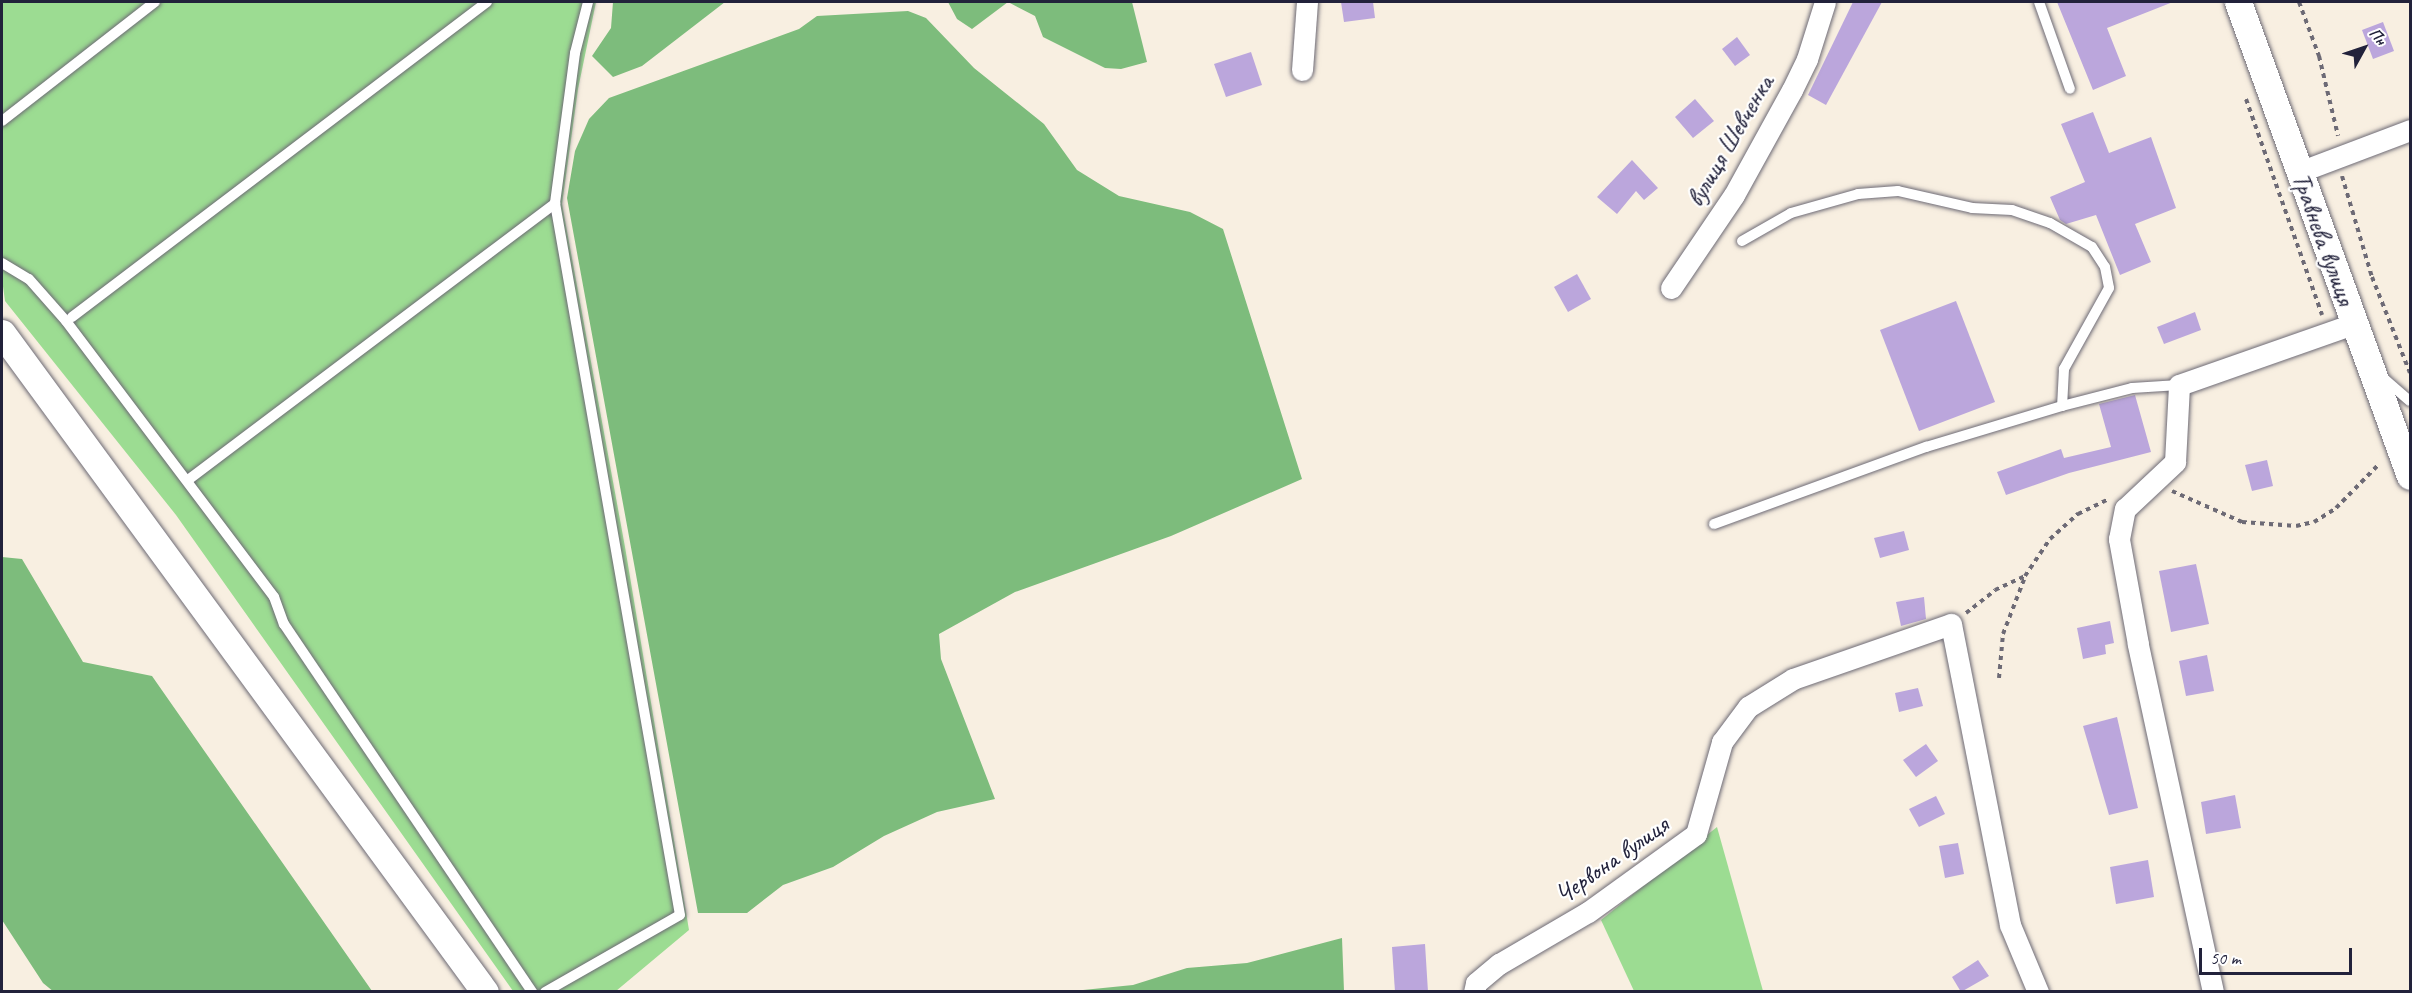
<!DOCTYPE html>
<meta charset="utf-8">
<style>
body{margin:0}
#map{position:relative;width:2412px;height:993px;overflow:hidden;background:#f8efe1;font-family:Caveat,sans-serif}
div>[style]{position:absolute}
.green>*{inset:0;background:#9cdc92}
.forest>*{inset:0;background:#7dbc7c}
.building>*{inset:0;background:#bba6dc}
.path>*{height:4px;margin-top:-2px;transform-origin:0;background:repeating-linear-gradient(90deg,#6d6a75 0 4.5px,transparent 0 9px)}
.roads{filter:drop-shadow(0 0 2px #6d6a75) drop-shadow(0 0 2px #6d6a75)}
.service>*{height:10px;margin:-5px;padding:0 5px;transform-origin:5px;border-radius:5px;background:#fff}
.minor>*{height:21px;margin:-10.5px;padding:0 10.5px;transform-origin:10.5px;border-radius:10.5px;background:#fff}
.tertiary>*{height:27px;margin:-13.5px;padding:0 13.5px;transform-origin:13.5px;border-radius:13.5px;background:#fff}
span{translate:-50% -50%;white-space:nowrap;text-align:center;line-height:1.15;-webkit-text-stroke:4.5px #fff;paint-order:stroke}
.street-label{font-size:26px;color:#22223b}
.frame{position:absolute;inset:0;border:3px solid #22223b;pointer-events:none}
.north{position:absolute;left:2334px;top:18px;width:60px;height:60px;-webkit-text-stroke:4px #fff;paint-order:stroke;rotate:50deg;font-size:16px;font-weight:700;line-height:24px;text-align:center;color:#22223b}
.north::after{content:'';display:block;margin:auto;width:21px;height:27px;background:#22223b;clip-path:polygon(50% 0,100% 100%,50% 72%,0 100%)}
.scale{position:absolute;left:2199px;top:948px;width:153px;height:27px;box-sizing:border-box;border:3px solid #22223b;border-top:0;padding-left:8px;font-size:18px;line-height:21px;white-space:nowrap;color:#22223b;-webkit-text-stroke:4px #fff;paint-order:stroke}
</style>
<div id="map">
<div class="green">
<div style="clip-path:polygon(2px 2px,596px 2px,578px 89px,562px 204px,625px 547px,689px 930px,616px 991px,513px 991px,176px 515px,5px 301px,2px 279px)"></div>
<div style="clip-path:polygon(1717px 827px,1763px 991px,1634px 991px,1601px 920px)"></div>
</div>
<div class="forest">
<div style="clip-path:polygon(613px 2px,725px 2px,642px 66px,613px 77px,592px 56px,611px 28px)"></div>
<div style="clip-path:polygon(948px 2px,1132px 2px,1147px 62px,1121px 69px,1105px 68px,1043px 37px,1035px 16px,1008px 2px,972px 29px,957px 19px)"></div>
<div style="clip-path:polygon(908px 11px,926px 18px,974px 68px,1044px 124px,1077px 170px,1119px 196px,1190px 212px,1223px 229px,1302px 479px,1171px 536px,1015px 592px,939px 634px,941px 659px,995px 799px,937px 812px,884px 836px,833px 867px,783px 885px,747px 913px,698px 913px,567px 198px,575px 151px,589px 119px,609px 98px,799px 29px,817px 16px)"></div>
<div style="clip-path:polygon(2px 557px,22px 559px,83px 662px,152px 676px,372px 991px,54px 992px,43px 983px,2px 920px)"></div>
<div style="clip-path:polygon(1342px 938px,1344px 991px,1073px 991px,1133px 985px,1187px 968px,1247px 963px)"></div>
</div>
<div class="building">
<div style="clip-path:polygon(1341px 2px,1373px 2px,1375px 18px,1344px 22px)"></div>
<div style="clip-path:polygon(1853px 2px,1882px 2px,1826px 105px,1808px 95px)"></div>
<div style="clip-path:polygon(2057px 2px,2173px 2px,2107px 28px,2126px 76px,2093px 90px)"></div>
<div style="clip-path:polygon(2383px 22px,2394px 51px,2373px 59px,2362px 30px)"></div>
<div style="clip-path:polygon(1737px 37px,1750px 55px,1735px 66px,1722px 49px)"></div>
<div style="clip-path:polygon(1251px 52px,1262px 85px,1226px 97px,1214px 64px)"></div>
<div style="clip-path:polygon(1695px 99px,1714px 121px,1693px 138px,1675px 117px)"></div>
<div style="clip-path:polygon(2093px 112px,2109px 153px,2151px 137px,2176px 208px,2135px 224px,2151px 262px,2120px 275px,2096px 215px,2066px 224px,2060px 220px,2050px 197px,2085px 182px,2061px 124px)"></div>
<div style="clip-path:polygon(1632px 160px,1658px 188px,1644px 200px,1636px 191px,1617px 214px,1597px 197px)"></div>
<div style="clip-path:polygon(1577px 274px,1591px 299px,1568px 312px,1554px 287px)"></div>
<div style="clip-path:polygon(1956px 301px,1995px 402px,1919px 431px,1880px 330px)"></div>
<div style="clip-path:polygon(2195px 312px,2201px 330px,2164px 344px,2157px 327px)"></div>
<div style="clip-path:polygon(2135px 395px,2151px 452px,2069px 473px,2006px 495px,1997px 472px,2061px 449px,2064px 458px,2111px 447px,2099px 404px)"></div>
<div style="clip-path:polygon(2267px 460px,2273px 486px,2252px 491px,2245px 465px)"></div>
<div style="clip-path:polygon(1904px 531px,1909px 550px,1880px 558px,1874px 538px)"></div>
<div style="clip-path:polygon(2196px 564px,2209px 624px,2171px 632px,2159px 571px)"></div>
<div style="clip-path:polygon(1924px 597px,1926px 619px,1901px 626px,1896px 602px)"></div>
<div style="clip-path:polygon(2110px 621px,2114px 643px,2105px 645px,2106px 654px,2083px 659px,2077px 628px)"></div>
<div style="clip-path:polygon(2207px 655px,2214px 691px,2186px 696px,2179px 661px)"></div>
<div style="clip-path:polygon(1918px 688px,1923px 706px,1899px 712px,1895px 693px)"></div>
<div style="clip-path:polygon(2117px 717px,2138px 808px,2109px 815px,2083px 726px)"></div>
<div style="clip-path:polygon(1926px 744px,1938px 761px,1916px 777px,1903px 760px)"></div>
<div style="clip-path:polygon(2235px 795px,2241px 828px,2206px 834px,2201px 802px)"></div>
<div style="clip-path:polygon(1936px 796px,1945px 814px,1919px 827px,1909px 809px)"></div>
<div style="clip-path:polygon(1958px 843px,1964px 874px,1945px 878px,1939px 846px)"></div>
<div style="clip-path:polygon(2148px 860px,2154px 897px,2116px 904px,2110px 867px)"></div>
<div style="clip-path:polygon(1425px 944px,1428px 992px,1395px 992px,1392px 947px)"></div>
<div style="clip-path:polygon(1978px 960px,1989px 976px,1961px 992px,1952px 977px)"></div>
</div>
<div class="path">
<div style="left:2299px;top:2px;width:58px;rotate:69.7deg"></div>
<div style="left:2319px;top:56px;width:82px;rotate:76.6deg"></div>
<div style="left:2246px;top:99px;width:229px;rotate:70.6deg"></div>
<div style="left:2342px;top:176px;width:105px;rotate:73.5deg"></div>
<div style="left:2372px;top:277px;width:103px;rotate:68.4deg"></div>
<div style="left:2172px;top:491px;width:77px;rotate:23.9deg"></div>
<div style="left:2242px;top:522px;width:54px;rotate:4.2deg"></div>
<div style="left:2296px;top:526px;width:18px;rotate:-13deg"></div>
<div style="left:2314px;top:522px;width:26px;rotate:-32deg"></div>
<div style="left:2336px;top:508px;width:63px;rotate:-45.6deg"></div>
<div style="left:1966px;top:613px;width:37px;rotate:-38deg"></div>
<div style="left:1995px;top:590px;width:33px;rotate:-25deg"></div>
<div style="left:2025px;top:576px;width:45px;rotate:-56deg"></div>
<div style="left:2050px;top:539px;width:38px;rotate:-42deg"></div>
<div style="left:2078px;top:514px;width:32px;rotate:-26deg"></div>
<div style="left:1999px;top:678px;width:44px;rotate:-84.8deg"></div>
<div style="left:2003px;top:634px;width:61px;rotate:-68.9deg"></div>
</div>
<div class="roads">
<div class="service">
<div style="left:2039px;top:2px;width:92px;rotate:70.4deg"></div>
<div style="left:2px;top:121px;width:194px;rotate:-37.9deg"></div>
<div style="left:1742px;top:241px;width:56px;rotate:-29.7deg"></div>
<div style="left:1791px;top:213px;width:70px;rotate:-15.8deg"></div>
<div style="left:1858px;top:194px;width:40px;rotate:-4.3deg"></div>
<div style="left:1898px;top:191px;width:76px;rotate:12.9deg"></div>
<div style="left:1972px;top:208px;width:40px;rotate:2.9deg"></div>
<div style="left:2012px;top:210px;width:40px;rotate:18.9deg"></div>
<div style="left:2050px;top:223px;width:48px;rotate:29.7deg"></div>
<div style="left:2092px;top:247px;width:24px;rotate:57deg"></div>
<div style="left:2105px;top:267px;width:21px;rotate:79deg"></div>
<div style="left:2109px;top:288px;width:93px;rotate:119.1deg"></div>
<div style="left:2064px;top:369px;width:37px;rotate:93deg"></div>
<div style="left:2px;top:263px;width:31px;rotate:31deg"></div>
<div style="left:29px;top:279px;width:56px;rotate:48.6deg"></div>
<div style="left:66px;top:321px;width:346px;rotate:53deg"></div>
<div style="left:274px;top:597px;width:29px;rotate:70deg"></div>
<div style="left:284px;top:624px;width:444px;rotate:56deg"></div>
<div style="left:72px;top:317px;width:521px;rotate:-37.2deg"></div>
<div style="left:2381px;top:376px;width:38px;rotate:41deg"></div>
<div style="left:188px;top:480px;width:460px;rotate:-37deg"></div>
<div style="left:1714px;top:524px;width:226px;rotate:-20deg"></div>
<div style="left:1926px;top:447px;width:142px;rotate:-16.8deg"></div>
<div style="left:2062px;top:406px;width:72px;rotate:-14.4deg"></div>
<div style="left:2132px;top:388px;width:47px;rotate:-3.7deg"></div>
<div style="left:545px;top:992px;width:155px;rotate:-29.7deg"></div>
<div style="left:680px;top:915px;width:723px;rotate:-99.96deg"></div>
<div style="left:555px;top:203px;width:151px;rotate:-82.4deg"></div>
<div style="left:575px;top:53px;width:53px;rotate:-75.7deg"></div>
</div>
<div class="minor">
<div style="left:1302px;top:70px;width:68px;rotate:-85.8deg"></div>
<div style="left:2299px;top:172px;width:119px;rotate:-20.7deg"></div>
<div style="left:1671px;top:288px;width:112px;rotate:-55.9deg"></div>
<div style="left:1734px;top:195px;width:120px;rotate:-61.1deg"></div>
<div style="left:1792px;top:90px;width:34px;rotate:-64deg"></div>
<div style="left:1807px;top:59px;width:60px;rotate:-72.5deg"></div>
<div style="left:1474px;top:992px;width:9px;rotate:-77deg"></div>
<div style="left:1476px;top:983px;width:30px;rotate:-40deg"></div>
<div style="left:1499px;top:964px;width:103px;rotate:-30.3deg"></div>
<div style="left:1588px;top:912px;width:133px;rotate:-35.8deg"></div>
<div style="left:1696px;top:834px;width:96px;rotate:-74.2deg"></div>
<div style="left:1722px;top:742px;width:44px;rotate:-53.4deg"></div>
<div style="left:1748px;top:707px;width:53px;rotate:-31.9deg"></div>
<div style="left:1793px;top:679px;width:167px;rotate:-19.2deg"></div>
<div style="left:1951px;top:624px;width:307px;rotate:78.9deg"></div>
<div style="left:2010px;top:925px;width:73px;rotate:67.3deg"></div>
<div style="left:2213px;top:992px;width:356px;rotate:-102.2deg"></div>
<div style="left:2138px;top:644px;width:107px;rotate:-100.3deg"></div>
<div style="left:2119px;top:539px;width:31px;rotate:-79deg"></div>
<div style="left:2125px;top:509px;width:69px;rotate:-43.2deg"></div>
<div style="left:2175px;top:462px;width:77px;rotate:-87deg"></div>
<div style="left:2179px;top:385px;width:184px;rotate:-19.3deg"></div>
</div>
<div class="tertiary">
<div style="left:2238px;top:2px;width:504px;rotate:70.06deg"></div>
<div style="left:2px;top:333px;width:817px;rotate:53.76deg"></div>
</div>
</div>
<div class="street-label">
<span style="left:1730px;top:141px;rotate:-60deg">вулиця Шевченка</span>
<span style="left:2323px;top:239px;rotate:70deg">Травнева вулиця</span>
<span style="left:1612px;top:860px;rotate:-35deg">Червона вулиця</span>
</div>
<div class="frame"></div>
<div class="north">Пн</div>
<div class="scale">50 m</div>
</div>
